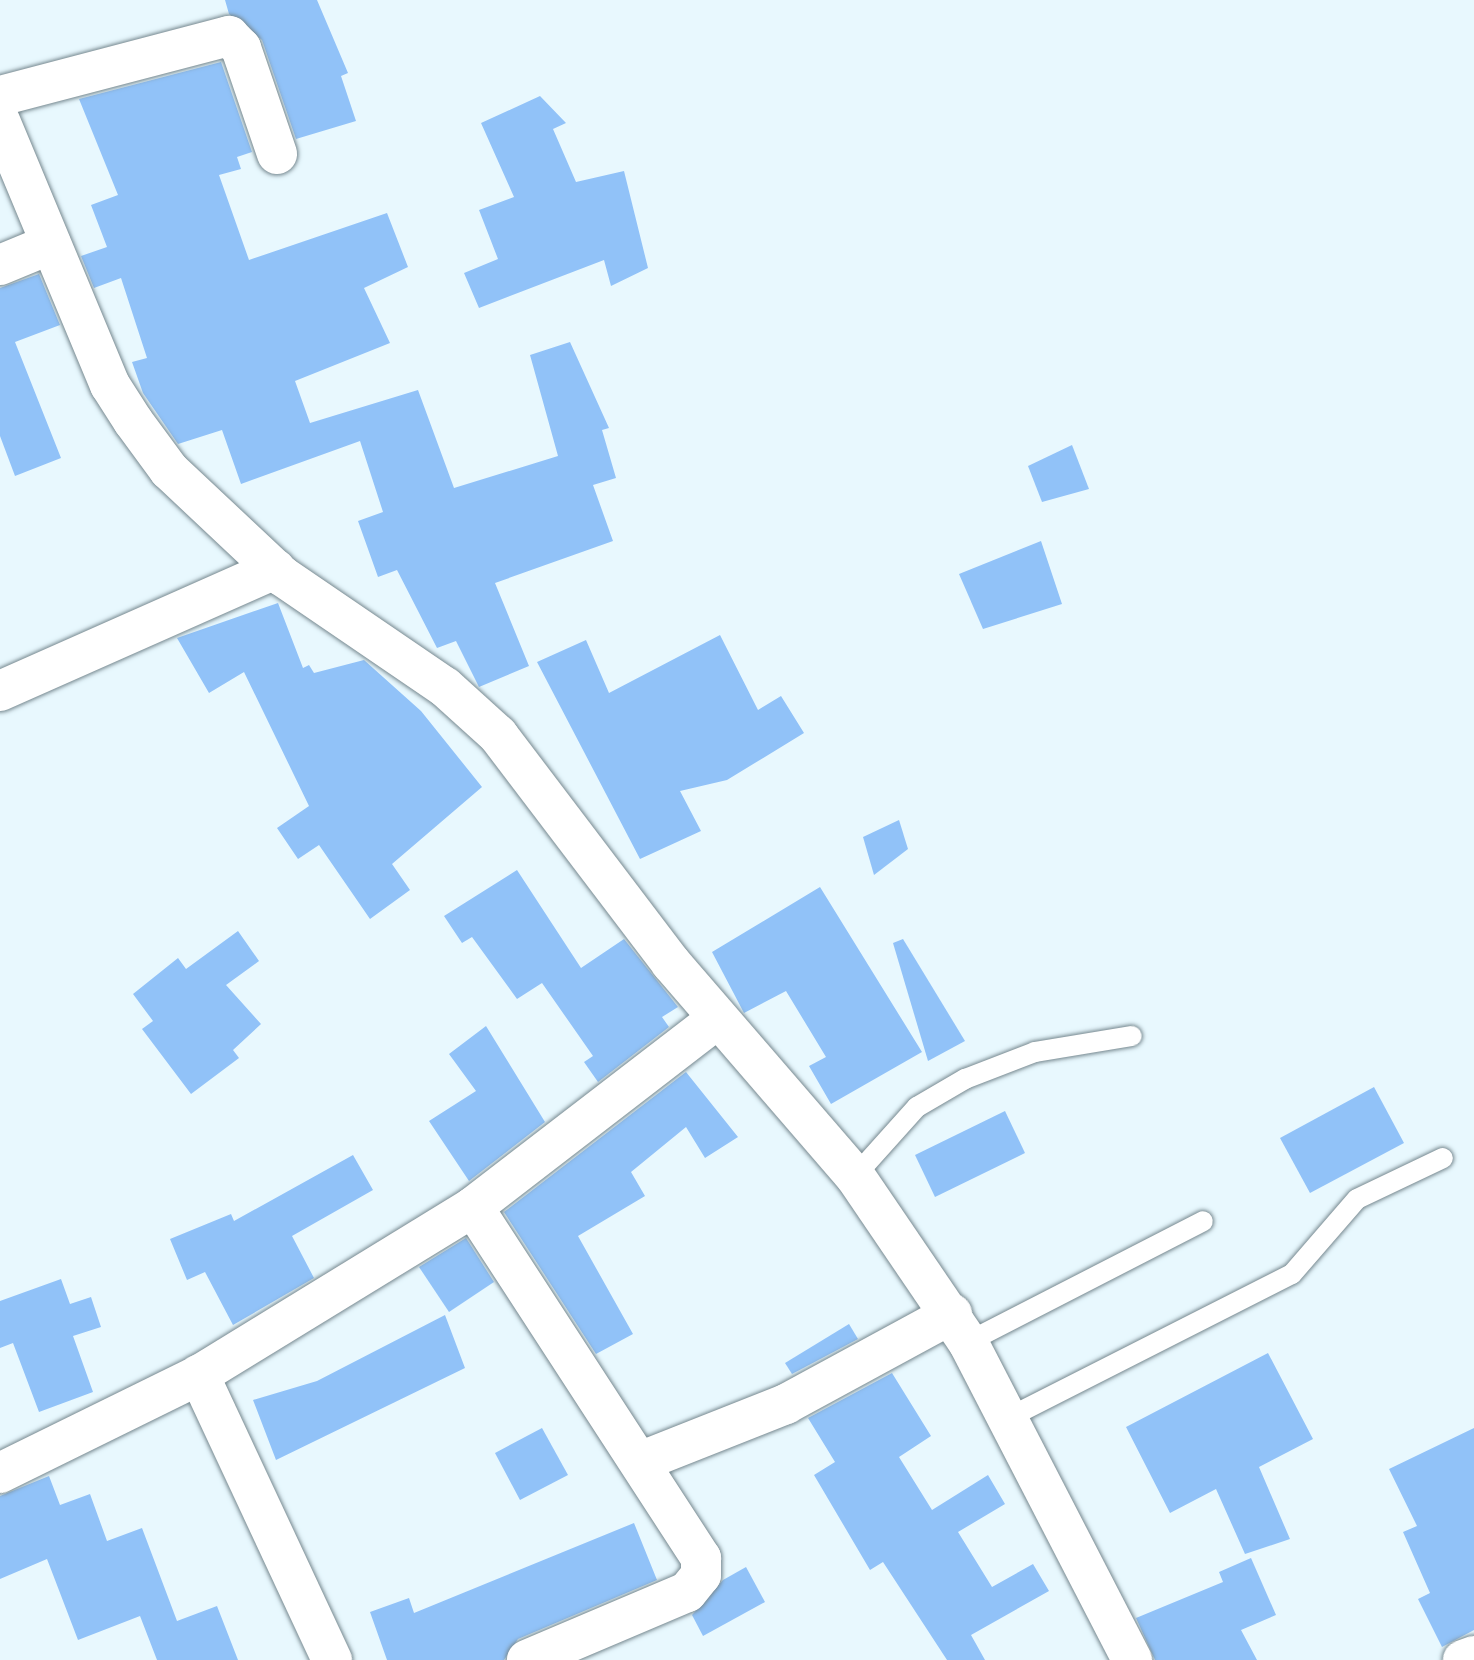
<!DOCTYPE html>
<style>
body{margin:0}
#map{position:relative;width:1474px;height:1660px;overflow:hidden;background:#e8f8fe;font-family:"Varela Round",sans-serif}
div>[style]{position:absolute}
.building>*{inset:0;background:#91c2f8}
.roads{filter:drop-shadow(0 0 2px #76888f) drop-shadow(0 0 2px #76888f)}
.service>*{height:20px;margin:-10px;padding:0 10px;transform-origin:10px;border-radius:10px;background:#fff}
.minor>*{height:40px;margin:-20px;padding:0 20px;transform-origin:20px;border-radius:20px;background:#fff}
span{translate:-50% -50%;white-space:nowrap;text-align:center;line-height:1.15;-webkit-text-stroke:6px #fff;paint-order:stroke}
</style>
<div id="map">
<div class="building">
<div style="clip-path:polygon(225px 0,317px 0,348px 73px,341px 76px,356px 121px,296px 139px,262px 40px,229px 14px)"></div>
<div style="clip-path:polygon(221px 62px,252px 152px,237px 157px,241px 169px,219px 175px,249px 260px,387px 213px,408px 267px,364px 288px,390px 343px,295px 381px,310px 423px,418px 390px,454px 488px,558px 456px,530px 355px,570px 342px,609px 428px,602px 430px,616px 478px,593px 485px,613px 541px,495px 583px,529px 666px,479px 687px,456px 641px,437px 648px,397px 570px,378px 577px,358px 521px,383px 512px,360px 441px,241px 484px,222px 430px,178px 444px,143px 393px,132px 362px,147px 358px,121px 278px,94px 288px,81px 256px,107px 247px,91px 205px,118px 195px,79px 99px)"></div>
<div style="clip-path:polygon(540px 96px,566px 123px,553px 129px,576px 182px,624px 171px,648px 268px,611px 286px,604px 260px,479px 308px,464px 273px,498px 259px,479px 210px,514px 197px,481px 123px)"></div>
<div style="clip-path:polygon(39px 274px,60px 325px,15px 342px,61px 458px,15px 476px,0 436px,0 288px)"></div>
<div style="clip-path:polygon(1072px 445px,1089px 489px,1042px 502px,1028px 466px)"></div>
<div style="clip-path:polygon(1041px 541px,1062px 604px,983px 629px,959px 574px)"></div>
<div style="clip-path:polygon(278px 603px,303px 668px,309px 665px,314px 673px,364px 660px,421px 711px,482px 787px,392px 864px,410px 890px,370px 919px,319px 845px,298px 859px,277px 828px,309px 806px,244px 672px,209px 693px,177px 638px)"></div>
<div style="clip-path:polygon(720px 635px,758px 710px,781px 696px,804px 733px,727px 780px,680px 791px,701px 831px,640px 859px,537px 662px,586px 640px,609px 693px)"></div>
<div style="clip-path:polygon(899px 820px,908px 849px,874px 875px,863px 837px)"></div>
<div style="clip-path:polygon(517px 870px,581px 968px,624px 939px,678px 1007px,662px 1017px,669px 1027px,598px 1082px,584px 1062px,593px 1056px,542px 983px,517px 999px,472px 937px,462px 943px,444px 916px)"></div>
<div style="clip-path:polygon(820px 887px,922px 1052px,831px 1104px,809px 1066px,826px 1057px,786px 991px,744px 1013px,712px 952px)"></div>
<div style="clip-path:polygon(238px 931px,259px 961px,226px 985px,261px 1024px,233px 1050px,239px 1058px,191px 1094px,142px 1029px,153px 1021px,133px 994px,178px 958px,186px 969px)"></div>
<div style="clip-path:polygon(903px 939px,965px 1041px,928px 1061px,893px 943px)"></div>
<div style="clip-path:polygon(486px 1026px,545px 1122px,469px 1181px,429px 1121px,476px 1091px,449px 1054px)"></div>
<div style="clip-path:polygon(686px 1072px,738px 1137px,705px 1158px,686px 1127px,631px 1172px,645px 1196px,578px 1236px,633px 1334px,596px 1354px,504px 1212px)"></div>
<div style="clip-path:polygon(1374px 1087px,1404px 1143px,1310px 1193px,1280px 1138px)"></div>
<div style="clip-path:polygon(1005px 1111px,1025px 1153px,935px 1197px,915px 1155px)"></div>
<div style="clip-path:polygon(353px 1155px,373px 1190px,292px 1236px,314px 1278px,233px 1325px,205px 1272px,187px 1280px,170px 1239px,231px 1214px,234px 1221px)"></div>
<div style="clip-path:polygon(466px 1238px,494px 1282px,449px 1312px,419px 1267px)"></div>
<div style="clip-path:polygon(61px 1279px,70px 1304px,91px 1297px,101px 1327px,73px 1336px,93px 1392px,39px 1412px,13px 1343px,0 1348px,0 1301px)"></div>
<div style="clip-path:polygon(445px 1315px,465px 1368px,276px 1460px,253px 1400px,317px 1381px)"></div>
<div style="clip-path:polygon(849px 1324px,858px 1339px,792px 1374px,785px 1363px)"></div>
<div style="clip-path:polygon(1268px 1353px,1313px 1439px,1259px 1467px,1290px 1539px,1245px 1554px,1216px 1489px,1170px 1513px,1126px 1427px)"></div>
<div style="clip-path:polygon(892px 1373px,931px 1436px,899px 1457px,932px 1510px,988px 1475px,1005px 1504px,958px 1532px,992px 1587px,1033px 1564px,1049px 1591px,971px 1635px,985px 1660px,947px 1660px,883px 1562px,870px 1570px,814px 1475px,835px 1462px,808px 1418px)"></div>
<div style="clip-path:polygon(542px 1428px,568px 1475px,520px 1500px,495px 1453px)"></div>
<div style="clip-path:polygon(1474px 1428px,1474px 1630px,1442px 1647px,1418px 1599px,1430px 1593px,1403px 1532px,1417px 1526px,1389px 1469px)"></div>
<div style="clip-path:polygon(49px 1476px,60px 1505px,90px 1494px,107px 1541px,142px 1528px,177px 1621px,217px 1606px,238px 1660px,157px 1660px,140px 1616px,78px 1640px,47px 1559px,0 1579px,0 1496px)"></div>
<div style="clip-path:polygon(634px 1523px,657px 1580px,518px 1639px,504px 1660px,387px 1660px,370px 1612px,409px 1598px,414px 1613px)"></div>
<div style="clip-path:polygon(1251px 1558px,1276px 1615px,1241px 1630px,1257px 1660px,1155px 1660px,1136px 1618px,1223px 1582px,1219px 1572px)"></div>
<div style="clip-path:polygon(746px 1567px,765px 1602px,703px 1636px,692px 1615px,723px 1580px)"></div>
</div>
<div class="roads">
<div class="service">
<div style="left:855px;top:1176px;width:93px;rotate:-48.1deg"></div>
<div style="left:917px;top:1107px;width:56px;rotate:-30.3deg"></div>
<div style="left:965px;top:1079px;width:75px;rotate:-21.1deg"></div>
<div style="left:1035px;top:1052px;width:98px;rotate:-9.4deg"></div>
<div style="left:968px;top:1342px;width:264px;rotate:-27.2deg"></div>
<div style="left:1008px;top:1418px;width:318px;rotate:-26.9deg"></div>
<div style="left:1292px;top:1274px;width:99px;rotate:-49.1deg"></div>
<div style="left:1357px;top:1199px;width:95px;rotate:-25.5deg"></div>
</div>
<div class="minor">
<div style="left:0;top:96px;width:237px;rotate:-14.7deg"></div>
<div style="left:229px;top:36px;width:17px;rotate:45deg"></div>
<div style="left:241px;top:48px;width:112px;rotate:71.2deg"></div>
<div style="left:0;top:121px;width:286px;rotate:67.4deg"></div>
<div style="left:110px;top:385px;width:43px;rotate:57.4deg"></div>
<div style="left:133px;top:421px;width:61px;rotate:53.7deg"></div>
<div style="left:169px;top:470px;width:155px;rotate:43.2deg"></div>
<div style="left:282px;top:576px;width:197px;rotate:34.3deg"></div>
<div style="left:445px;top:687px;width:72px;rotate:42.2deg"></div>
<div style="left:498px;top:735px;width:286px;rotate:52.8deg"></div>
<div style="left:671px;top:963px;width:281px;rotate:49.2deg"></div>
<div style="left:855px;top:1176px;width:201px;rotate:55.8deg"></div>
<div style="left:968px;top:1342px;width:358px;rotate:62.7deg"></div>
<div style="left:0;top:265px;width:55px;rotate:-22.4deg"></div>
<div style="left:0;top:691px;width:301px;rotate:-23.9deg"></div>
<div style="left:473px;top:1207px;width:419px;rotate:57deg"></div>
<div style="left:701px;top:1558px;width:17px;rotate:90deg"></div>
<div style="left:701px;top:1575px;width:22px;rotate:129deg"></div>
<div style="left:687px;top:1592px;width:174px;rotate:157deg"></div>
<div style="left:642px;top:1461px;width:155px;rotate:-21.6deg"></div>
<div style="left:786px;top:1404px;width:189px;rotate:-28.5deg"></div>
<div style="left:0;top:1473px;width:222px;rotate:-26.2deg"></div>
<div style="left:332px;top:1660px;width:315px;rotate:-115deg"></div>
<div style="left:199px;top:1375px;width:321px;rotate:-31.5deg"></div>
<div style="left:473px;top:1207px;width:309px;rotate:-37.6deg"></div>
<div style="left:1463px;top:1660px;width:12px;rotate:-20deg"></div>
</div>
</div>
</div>
